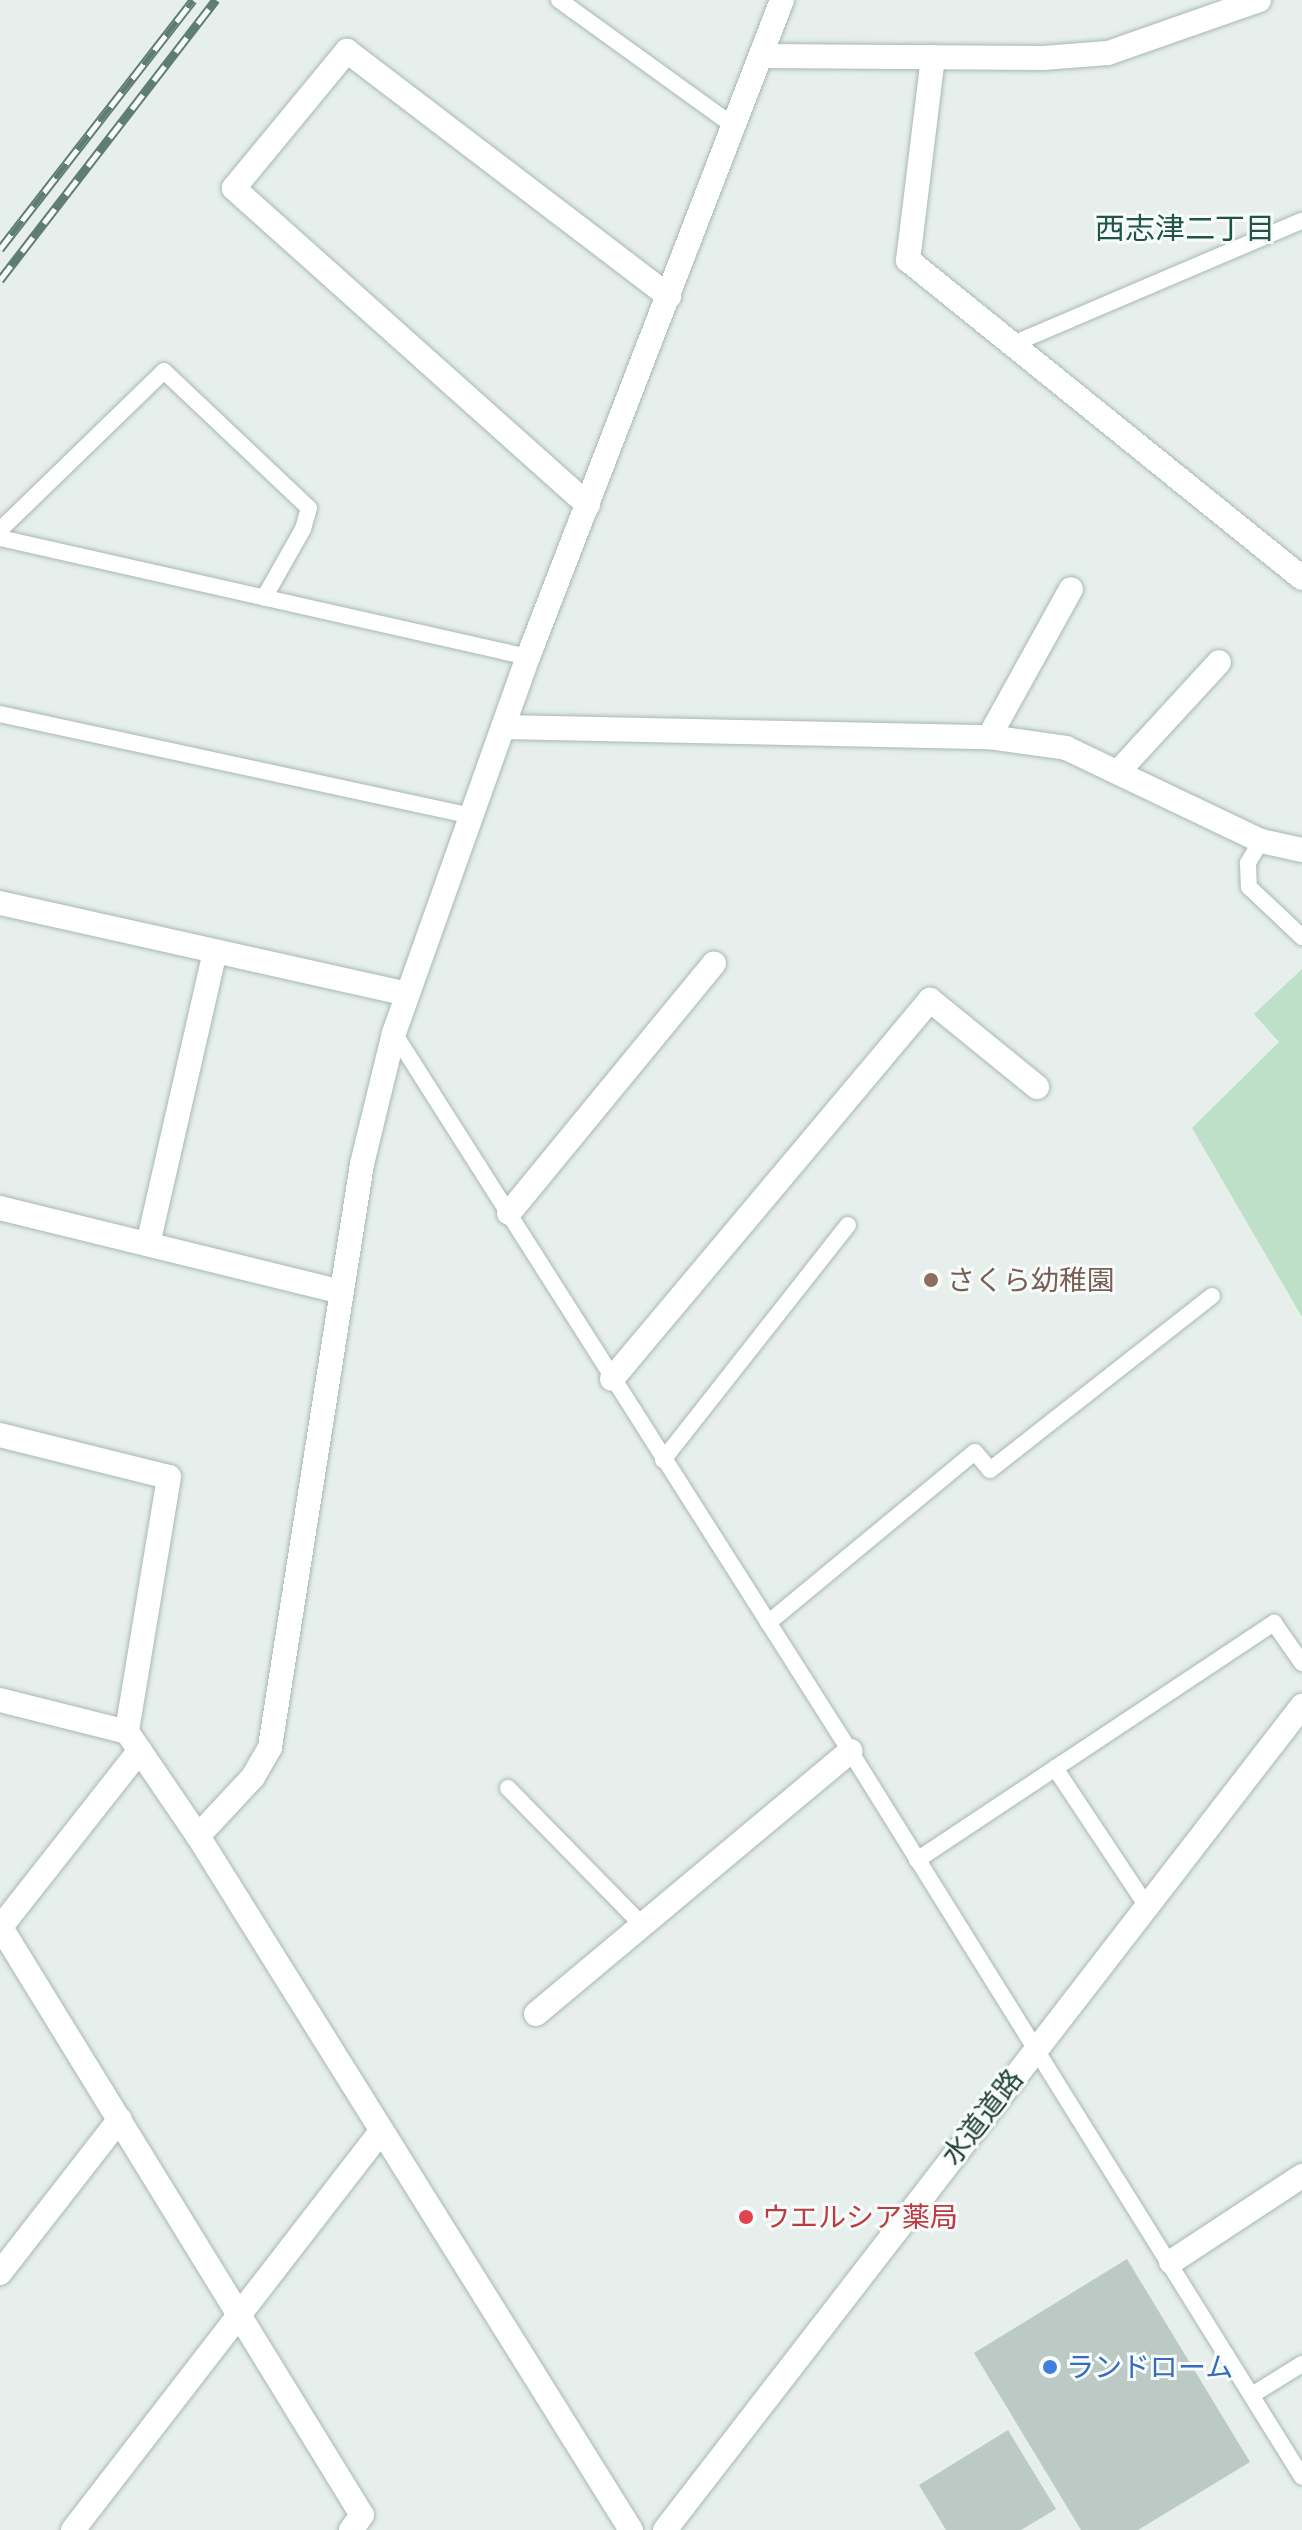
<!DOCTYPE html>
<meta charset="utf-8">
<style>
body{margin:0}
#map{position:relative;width:1302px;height:2530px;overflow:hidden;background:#e6efeb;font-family:"Golos Text","Noto Sans JP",sans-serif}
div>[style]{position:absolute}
.green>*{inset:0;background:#bfe0c8}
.building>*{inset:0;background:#bbcac4}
.roads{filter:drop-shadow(0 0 2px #a8b8b2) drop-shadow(0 0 2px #a8b8b2)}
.service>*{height:16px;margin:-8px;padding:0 8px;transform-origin:8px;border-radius:8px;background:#fff}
.minor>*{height:24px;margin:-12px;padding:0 12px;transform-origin:12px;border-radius:12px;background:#fff}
.tertiary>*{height:24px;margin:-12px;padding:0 12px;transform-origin:12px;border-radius:12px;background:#fff}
.rail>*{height:9px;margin-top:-4.5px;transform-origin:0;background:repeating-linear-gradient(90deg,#f7fbf9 0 18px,#5f7d75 0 36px);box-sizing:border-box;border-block:2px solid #5f7d75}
.dots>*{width:22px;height:22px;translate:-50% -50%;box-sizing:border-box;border:4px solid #f7fbf9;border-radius:50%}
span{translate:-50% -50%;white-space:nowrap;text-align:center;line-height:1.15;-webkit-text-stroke:6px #f7fbf9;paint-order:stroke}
.education-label{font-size:28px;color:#785e54}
.left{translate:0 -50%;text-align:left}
.street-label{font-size:28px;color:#24423a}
.health-label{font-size:28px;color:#be3a42}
.shop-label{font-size:28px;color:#366cbe}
.neighbourhood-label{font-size:30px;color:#1f5548}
</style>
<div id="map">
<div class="green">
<div style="clip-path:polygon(1302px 969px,1302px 1317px,1192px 1128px,1279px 1042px,1254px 1014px)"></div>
</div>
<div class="building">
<div style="clip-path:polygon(1127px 2259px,1250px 2462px,1138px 2530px,1081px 2530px,974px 2353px)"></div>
<div style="clip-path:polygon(1008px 2430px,1056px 2509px,1021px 2530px,946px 2530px,919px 2485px)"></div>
</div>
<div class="roads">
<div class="service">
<div style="left:559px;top:0;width:216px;rotate:35.8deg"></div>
<div style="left:1013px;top:344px;width:314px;rotate:-23.1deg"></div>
<div style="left:0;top:530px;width:228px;rotate:-44.1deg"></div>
<div style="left:164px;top:371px;width:199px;rotate:43.4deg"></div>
<div style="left:309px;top:508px;width:22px;rotate:106deg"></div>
<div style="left:303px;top:529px;width:79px;rotate:119.5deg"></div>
<div style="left:0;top:538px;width:541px;rotate:12.7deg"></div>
<div style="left:0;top:714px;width:483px;rotate:12.2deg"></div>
<div style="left:1261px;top:841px;width:26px;rotate:121deg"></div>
<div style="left:1248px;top:863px;width:24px;rotate:88deg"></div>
<div style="left:1249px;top:887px;width:73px;rotate:43.3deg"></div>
<div style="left:394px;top:1033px;width:851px;rotate:57.58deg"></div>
<div style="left:850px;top:1751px;width:855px;rotate:58.09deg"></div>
<div style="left:663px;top:1460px;width:299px;rotate:-51.8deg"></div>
<div style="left:768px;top:1623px;width:268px;rotate:-39.6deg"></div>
<div style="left:975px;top:1452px;width:23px;rotate:50deg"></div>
<div style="left:990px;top:1470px;width:282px;rotate:-38.1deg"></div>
<div style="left:1055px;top:1768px;width:164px;rotate:56.4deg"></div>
<div style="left:508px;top:1788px;width:192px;rotate:45.6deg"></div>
<div style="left:917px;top:1860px;width:429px;rotate:-33.6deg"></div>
<div style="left:1274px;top:1623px;width:49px;rotate:55deg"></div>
<div style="left:1252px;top:2395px;width:59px;rotate:-31.8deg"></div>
</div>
<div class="minor">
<div style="left:762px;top:56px;width:281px;rotate:0.4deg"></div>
<div style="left:1043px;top:58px;width:65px;rotate:-4.4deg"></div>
<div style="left:1108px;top:53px;width:160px;rotate:-19.3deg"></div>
<div style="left:933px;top:57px;width:205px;rotate:97deg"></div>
<div style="left:908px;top:260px;width:506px;rotate:38.91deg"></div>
<div style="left:588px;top:505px;width:475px;rotate:-138.2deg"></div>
<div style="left:234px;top:188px;width:178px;rotate:-50.5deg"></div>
<div style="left:347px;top:51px;width:405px;rotate:37.3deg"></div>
<div style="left:503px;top:727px;width:486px;rotate:1.2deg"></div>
<div style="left:989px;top:737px;width:169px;rotate:-61deg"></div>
<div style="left:989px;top:737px;width:78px;rotate:8.1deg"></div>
<div style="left:1066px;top:748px;width:216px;rotate:25.5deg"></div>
<div style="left:1261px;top:841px;width:42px;rotate:12.4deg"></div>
<div style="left:1118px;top:772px;width:149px;rotate:-47.4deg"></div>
<div style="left:0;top:903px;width:417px;rotate:12.6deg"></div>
<div style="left:0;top:1208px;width:351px;rotate:13.8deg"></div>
<div style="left:509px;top:1213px;width:323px;rotate:-50.6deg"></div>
<div style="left:148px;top:1244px;width:300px;rotate:-77.1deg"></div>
<div style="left:612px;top:1379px;width:495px;rotate:-50deg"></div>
<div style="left:930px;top:1000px;width:138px;rotate:39.1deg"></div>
<div style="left:0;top:1435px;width:174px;rotate:14deg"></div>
<div style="left:169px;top:1477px;width:258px;rotate:99.4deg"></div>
<div style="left:0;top:1700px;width:131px;rotate:14.1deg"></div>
<div style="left:127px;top:1732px;width:126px;rotate:55.7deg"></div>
<div style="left:198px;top:1836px;width:818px;rotate:58.04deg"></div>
<div style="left:198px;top:1836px;width:81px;rotate:-47deg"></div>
<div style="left:253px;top:1777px;width:34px;rotate:-60deg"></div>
<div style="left:270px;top:1747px;width:590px;rotate:-81.03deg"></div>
<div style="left:362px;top:1164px;width:135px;rotate:-76.3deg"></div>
<div style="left:394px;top:1033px;width:399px;rotate:-70.4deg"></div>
<div style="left:528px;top:657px;width:704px;rotate:-68.86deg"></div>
<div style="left:0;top:1926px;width:691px;rotate:58.43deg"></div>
<div style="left:362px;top:2515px;width:19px;rotate:126deg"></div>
<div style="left:0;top:1928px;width:226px;rotate:-51.8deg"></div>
<div style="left:536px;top:2014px;width:410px;rotate:-39.9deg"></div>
<div style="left:1171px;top:2262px;width:157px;rotate:-33.3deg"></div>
<div style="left:0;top:2273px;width:195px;rotate:-52.1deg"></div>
<div style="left:73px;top:2530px;width:500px;rotate:-52.31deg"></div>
</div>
<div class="tertiary">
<div style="left:665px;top:2530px;width:1042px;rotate:-52.29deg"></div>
</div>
</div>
<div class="rail">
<div style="left:0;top:249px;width:315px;rotate:-52.2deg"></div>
<div style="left:0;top:280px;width:354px;rotate:-52.4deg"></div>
</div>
<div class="dots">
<div style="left:931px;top:1280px;background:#8d6e63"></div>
<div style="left:746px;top:2217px;background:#e0444e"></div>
<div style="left:1050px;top:2367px;background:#3f7fe0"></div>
</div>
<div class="education-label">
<span class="left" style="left:947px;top:1280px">さくら幼稚園</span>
</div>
<div class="street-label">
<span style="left:982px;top:2117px;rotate:-52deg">水道道路</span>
</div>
<div class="health-label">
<span class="left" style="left:762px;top:2217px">ウエルシア薬局</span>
</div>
<div class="shop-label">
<span class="left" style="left:1066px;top:2367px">ランドローム</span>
</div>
<div class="neighbourhood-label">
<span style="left:1185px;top:228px">西志津二丁目</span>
</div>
</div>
